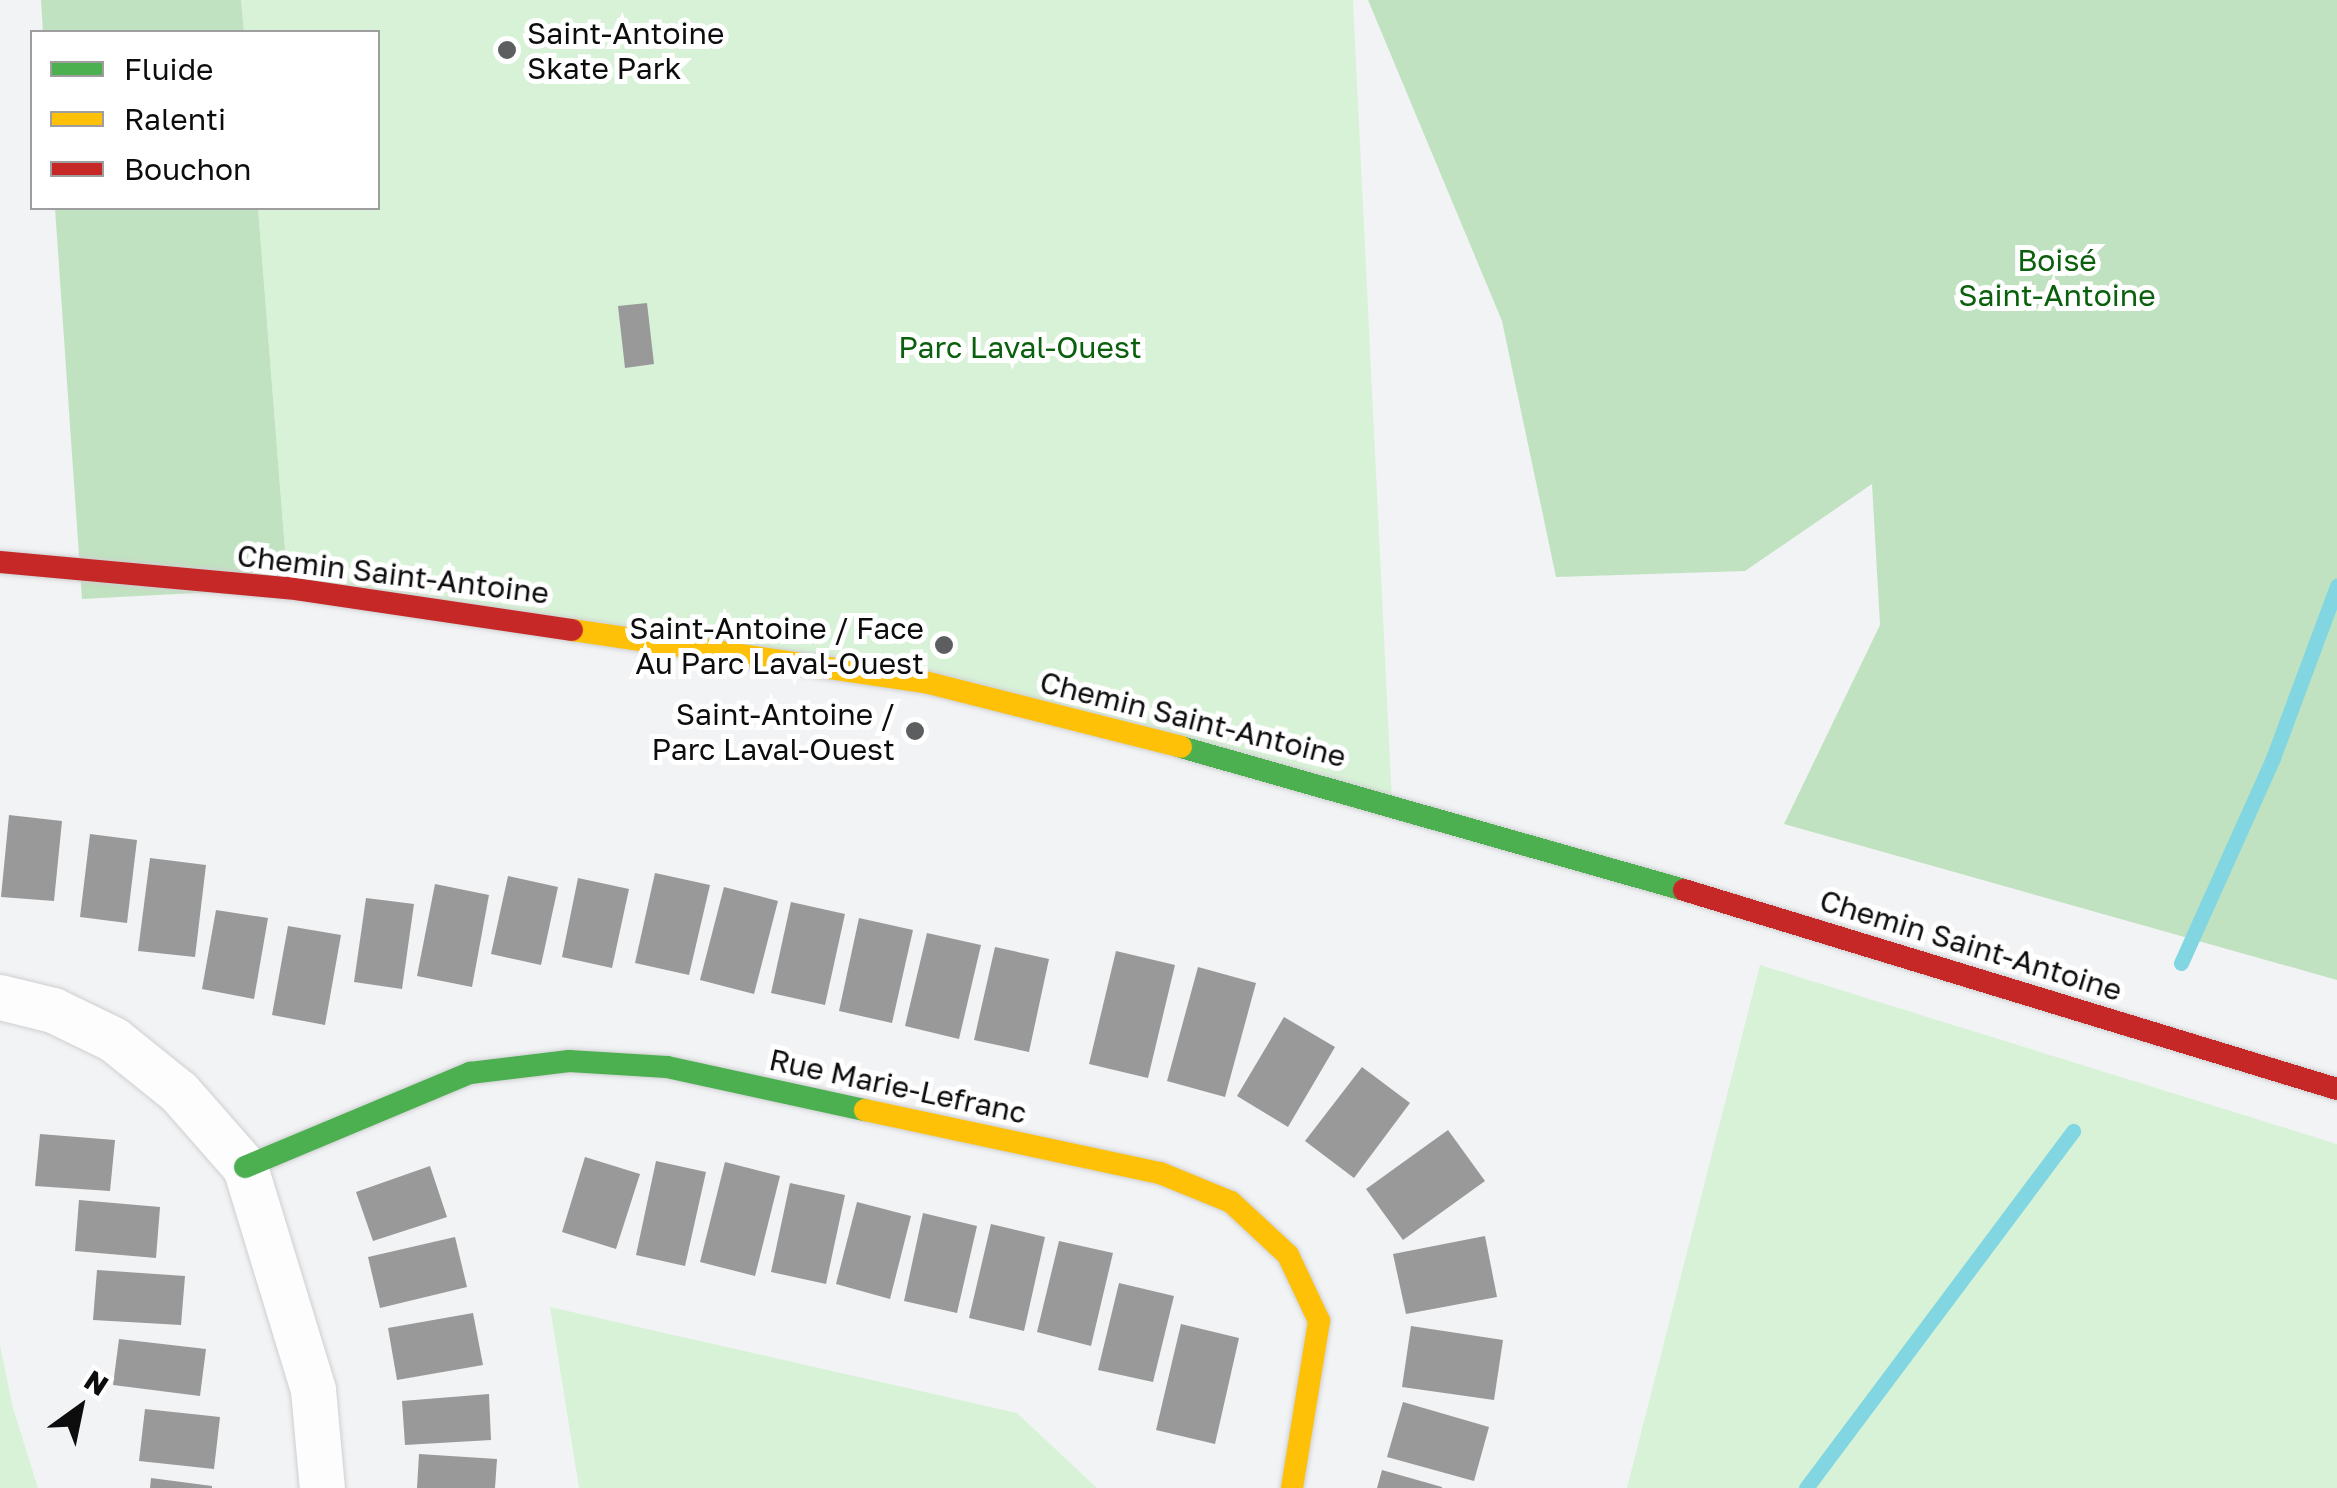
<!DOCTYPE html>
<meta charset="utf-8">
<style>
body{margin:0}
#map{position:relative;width:2337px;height:1488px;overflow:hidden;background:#f2f3f5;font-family:"Golos Text",sans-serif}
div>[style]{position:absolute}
.green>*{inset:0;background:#d8f2d7}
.forest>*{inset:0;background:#c1e2c0}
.stream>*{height:15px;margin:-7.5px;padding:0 7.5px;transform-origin:7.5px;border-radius:7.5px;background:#82d6e1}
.building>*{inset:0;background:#999}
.roads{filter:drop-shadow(0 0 2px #cecfd0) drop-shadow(0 0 2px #cecfd0)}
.street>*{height:45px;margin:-22.5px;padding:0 22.5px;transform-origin:22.5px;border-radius:22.5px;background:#fdfdfe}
.fast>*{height:22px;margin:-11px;padding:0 11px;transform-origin:11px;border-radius:11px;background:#4caf50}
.slow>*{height:22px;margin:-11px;padding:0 11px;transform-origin:11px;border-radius:11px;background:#ffc107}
.jam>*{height:22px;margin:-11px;padding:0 11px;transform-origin:11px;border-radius:11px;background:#c62828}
.dots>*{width:28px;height:28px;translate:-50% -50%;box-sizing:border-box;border:5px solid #fff;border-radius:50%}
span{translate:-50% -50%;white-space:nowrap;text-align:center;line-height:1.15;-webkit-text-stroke:10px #fff;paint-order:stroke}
.poi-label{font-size:30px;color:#0d0d0e}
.left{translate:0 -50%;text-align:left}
.right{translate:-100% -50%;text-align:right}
.park-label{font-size:30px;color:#0a600d}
.street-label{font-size:30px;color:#0d0d0e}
.legend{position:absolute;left:30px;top:30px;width:350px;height:180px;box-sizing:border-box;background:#fff;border:2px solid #9e9e9f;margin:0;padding:12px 18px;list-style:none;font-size:30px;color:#0d0d0e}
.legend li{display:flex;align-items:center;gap:20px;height:50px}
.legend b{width:50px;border:2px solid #9e9e9f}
.north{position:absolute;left:30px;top:1358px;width:100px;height:100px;-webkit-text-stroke:8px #fff;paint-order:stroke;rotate:33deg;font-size:28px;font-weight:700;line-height:40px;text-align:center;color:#0d0d0e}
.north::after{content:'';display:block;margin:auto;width:35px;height:45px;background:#0d0d0e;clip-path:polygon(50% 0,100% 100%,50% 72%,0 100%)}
</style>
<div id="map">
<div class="green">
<div style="clip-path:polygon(241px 0,1353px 0,1392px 801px,925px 682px,288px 588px,258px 208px,378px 208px,378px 32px,244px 32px)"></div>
<div style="clip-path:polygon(1760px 965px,2337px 1144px,2337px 1488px,1627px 1488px)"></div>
<div style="clip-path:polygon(550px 1307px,1017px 1413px,1097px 1488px,579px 1488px)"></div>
<div style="clip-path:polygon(0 1345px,13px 1408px,38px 1488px,0 1488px)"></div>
</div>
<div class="forest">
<div style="clip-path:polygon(41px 0,241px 0,244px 32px,43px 32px)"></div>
<div style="clip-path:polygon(1368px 0,2337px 0,2337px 980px,1784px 824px,1880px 625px,1872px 484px,1745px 571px,1556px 577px,1502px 321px)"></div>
<div style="clip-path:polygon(55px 208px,258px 208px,288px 588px,82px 599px)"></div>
</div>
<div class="stream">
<div style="left:2181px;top:963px;width:225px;rotate:-65.8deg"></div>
<div style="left:2273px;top:758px;width:184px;rotate:-69.6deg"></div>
<div style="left:1806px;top:1488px;width:446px;rotate:-53.2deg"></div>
</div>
<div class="building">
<div style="clip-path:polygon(647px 303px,654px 364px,625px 368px,618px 306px)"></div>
<div style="clip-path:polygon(9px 815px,62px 821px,54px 901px,1px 897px)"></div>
<div style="clip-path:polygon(90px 834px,137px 840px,127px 923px,80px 917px)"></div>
<div style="clip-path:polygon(150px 858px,206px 865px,195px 957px,138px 951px)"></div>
<div style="clip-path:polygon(655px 873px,710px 885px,689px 975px,635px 963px)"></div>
<div style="clip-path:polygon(508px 876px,558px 887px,541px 965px,491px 954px)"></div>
<div style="clip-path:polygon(578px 878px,629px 889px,612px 968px,562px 957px)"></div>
<div style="clip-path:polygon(435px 884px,489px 895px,472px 987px,417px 976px)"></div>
<div style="clip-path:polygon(724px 887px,778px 901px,754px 994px,700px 980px)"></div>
<div style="clip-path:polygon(366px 898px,414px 904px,402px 989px,354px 982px)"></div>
<div style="clip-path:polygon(791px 902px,845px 914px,825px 1005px,771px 993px)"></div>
<div style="clip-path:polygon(216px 910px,268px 918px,254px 999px,202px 989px)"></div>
<div style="clip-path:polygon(859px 918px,913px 930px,892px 1023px,839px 1011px)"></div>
<div style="clip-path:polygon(288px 926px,341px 935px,325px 1025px,272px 1015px)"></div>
<div style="clip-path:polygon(927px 933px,981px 945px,959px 1039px,905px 1026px)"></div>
<div style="clip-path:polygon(995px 947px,1049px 959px,1029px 1052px,974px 1040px)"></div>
<div style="clip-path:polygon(1116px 951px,1175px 965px,1148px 1078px,1089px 1064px)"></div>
<div style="clip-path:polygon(1198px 967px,1256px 983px,1225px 1097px,1167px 1081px)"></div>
<div style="clip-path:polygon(1284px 1017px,1335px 1047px,1288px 1127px,1237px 1096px)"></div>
<div style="clip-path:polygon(1362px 1067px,1410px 1103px,1354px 1178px,1305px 1141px)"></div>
<div style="clip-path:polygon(1448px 1130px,1485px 1181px,1403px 1240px,1366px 1189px)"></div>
<div style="clip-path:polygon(40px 1134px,115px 1140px,110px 1191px,35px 1186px)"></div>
<div style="clip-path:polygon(585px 1157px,640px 1174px,616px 1249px,562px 1232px)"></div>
<div style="clip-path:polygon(656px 1161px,706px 1172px,685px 1266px,636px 1255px)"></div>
<div style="clip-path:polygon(725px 1162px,780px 1176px,755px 1276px,700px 1262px)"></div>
<div style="clip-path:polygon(430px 1166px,447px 1217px,373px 1241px,356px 1192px)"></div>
<div style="clip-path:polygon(790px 1183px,845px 1195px,826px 1284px,771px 1272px)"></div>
<div style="clip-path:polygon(79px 1200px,160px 1207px,156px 1258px,75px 1251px)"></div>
<div style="clip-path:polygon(857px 1202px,911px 1216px,890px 1299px,836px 1284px)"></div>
<div style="clip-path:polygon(923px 1213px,977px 1226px,957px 1313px,904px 1301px)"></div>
<div style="clip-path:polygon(991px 1224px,1045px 1237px,1024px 1331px,969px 1318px)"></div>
<div style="clip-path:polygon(1485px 1236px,1497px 1297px,1406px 1314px,1393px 1254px)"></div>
<div style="clip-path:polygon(455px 1237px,467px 1287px,380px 1308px,368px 1257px)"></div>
<div style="clip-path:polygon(1059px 1241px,1113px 1253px,1091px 1346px,1037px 1332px)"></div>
<div style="clip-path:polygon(97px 1270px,185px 1276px,181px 1325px,93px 1320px)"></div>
<div style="clip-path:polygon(1119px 1283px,1174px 1296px,1153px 1382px,1098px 1370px)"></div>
<div style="clip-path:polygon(473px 1313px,483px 1365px,397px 1380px,388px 1328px)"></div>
<div style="clip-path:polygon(1181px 1324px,1239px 1338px,1215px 1444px,1156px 1430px)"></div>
<div style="clip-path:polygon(1411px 1326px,1503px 1340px,1494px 1400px,1402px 1387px)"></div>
<div style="clip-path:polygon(119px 1339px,206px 1349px,200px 1396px,113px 1385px)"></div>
<div style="clip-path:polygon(489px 1394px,491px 1440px,405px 1445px,402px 1401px)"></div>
<div style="clip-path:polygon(1403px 1402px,1489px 1427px,1474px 1481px,1387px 1457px)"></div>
<div style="clip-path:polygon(145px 1409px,220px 1417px,214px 1469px,139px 1461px)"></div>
<div style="clip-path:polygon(419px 1454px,497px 1459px,495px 1488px,417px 1488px)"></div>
<div style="clip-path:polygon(1382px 1470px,1442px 1487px,1442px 1488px,1377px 1488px)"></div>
<div style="clip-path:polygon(151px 1478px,212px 1486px,212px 1488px,150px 1488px)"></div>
</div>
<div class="roads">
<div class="street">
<div style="left:0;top:997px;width:55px;rotate:13.8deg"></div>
<div style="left:53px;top:1010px;width:67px;rotate:25.8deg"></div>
<div style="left:113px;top:1039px;width:85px;rotate:38.8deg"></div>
<div style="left:179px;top:1092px;width:100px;rotate:48.7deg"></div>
<div style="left:245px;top:1167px;width:233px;rotate:73deg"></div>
<div style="left:313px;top:1390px;width:98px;rotate:84.8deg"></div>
</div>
<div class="fast">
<div style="left:1181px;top:747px;width:523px;rotate:15.87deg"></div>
<div style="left:245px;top:1167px;width:244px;rotate:-22.7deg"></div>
<div style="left:470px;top:1073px;width:100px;rotate:-6.9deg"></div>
<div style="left:569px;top:1061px;width:98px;rotate:3.5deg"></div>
<div style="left:667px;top:1067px;width:203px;rotate:12.3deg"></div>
</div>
<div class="slow">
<div style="left:572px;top:630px;width:357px;rotate:8.4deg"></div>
<div style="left:925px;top:682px;width:264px;rotate:14.2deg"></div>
<div style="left:865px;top:1110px;width:302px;rotate:12.1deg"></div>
<div style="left:1160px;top:1173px;width:77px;rotate:22.2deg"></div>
<div style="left:1231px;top:1202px;width:78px;rotate:42.9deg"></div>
<div style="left:1288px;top:1255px;width:73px;rotate:64.8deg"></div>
<div style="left:1319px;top:1321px;width:169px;rotate:99.2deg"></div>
</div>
<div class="jam">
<div style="left:0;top:562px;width:289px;rotate:5.2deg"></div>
<div style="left:288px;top:588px;width:287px;rotate:8.4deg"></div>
<div style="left:1684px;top:890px;width:683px;rotate:16.95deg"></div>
</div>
</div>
<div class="dots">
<div style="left:507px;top:50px;background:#5d5e5f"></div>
<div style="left:944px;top:645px;background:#5d5e5f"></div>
<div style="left:915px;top:731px;background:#5d5e5f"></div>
</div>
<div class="poi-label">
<span class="left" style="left:527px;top:50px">Saint-Antoine<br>Skate Park</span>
<span class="right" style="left:924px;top:645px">Saint-Antoine / Face<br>Au Parc Laval-Ouest</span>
<span class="right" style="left:895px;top:731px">Saint-Antoine /<br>Parc Laval-Ouest</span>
</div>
<div class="park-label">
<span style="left:2057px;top:277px">Boisé<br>Saint-Antoine</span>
<span style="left:1020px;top:347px">Parc Laval-Ouest</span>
</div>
<div class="street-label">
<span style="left:393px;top:574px;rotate:7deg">Chemin Saint-Antoine</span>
<span style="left:1193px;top:719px;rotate:14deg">Chemin Saint-Antoine</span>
<span style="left:1971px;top:945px;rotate:17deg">Chemin Saint-Antoine</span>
<span style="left:898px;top:1086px;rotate:12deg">Rue Marie-Lefranc</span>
</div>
<ul class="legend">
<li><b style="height:12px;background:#4caf50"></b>Fluide</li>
<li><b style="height:12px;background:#ffc107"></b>Ralenti</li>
<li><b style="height:12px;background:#c62828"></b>Bouchon</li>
</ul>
<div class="north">N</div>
</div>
